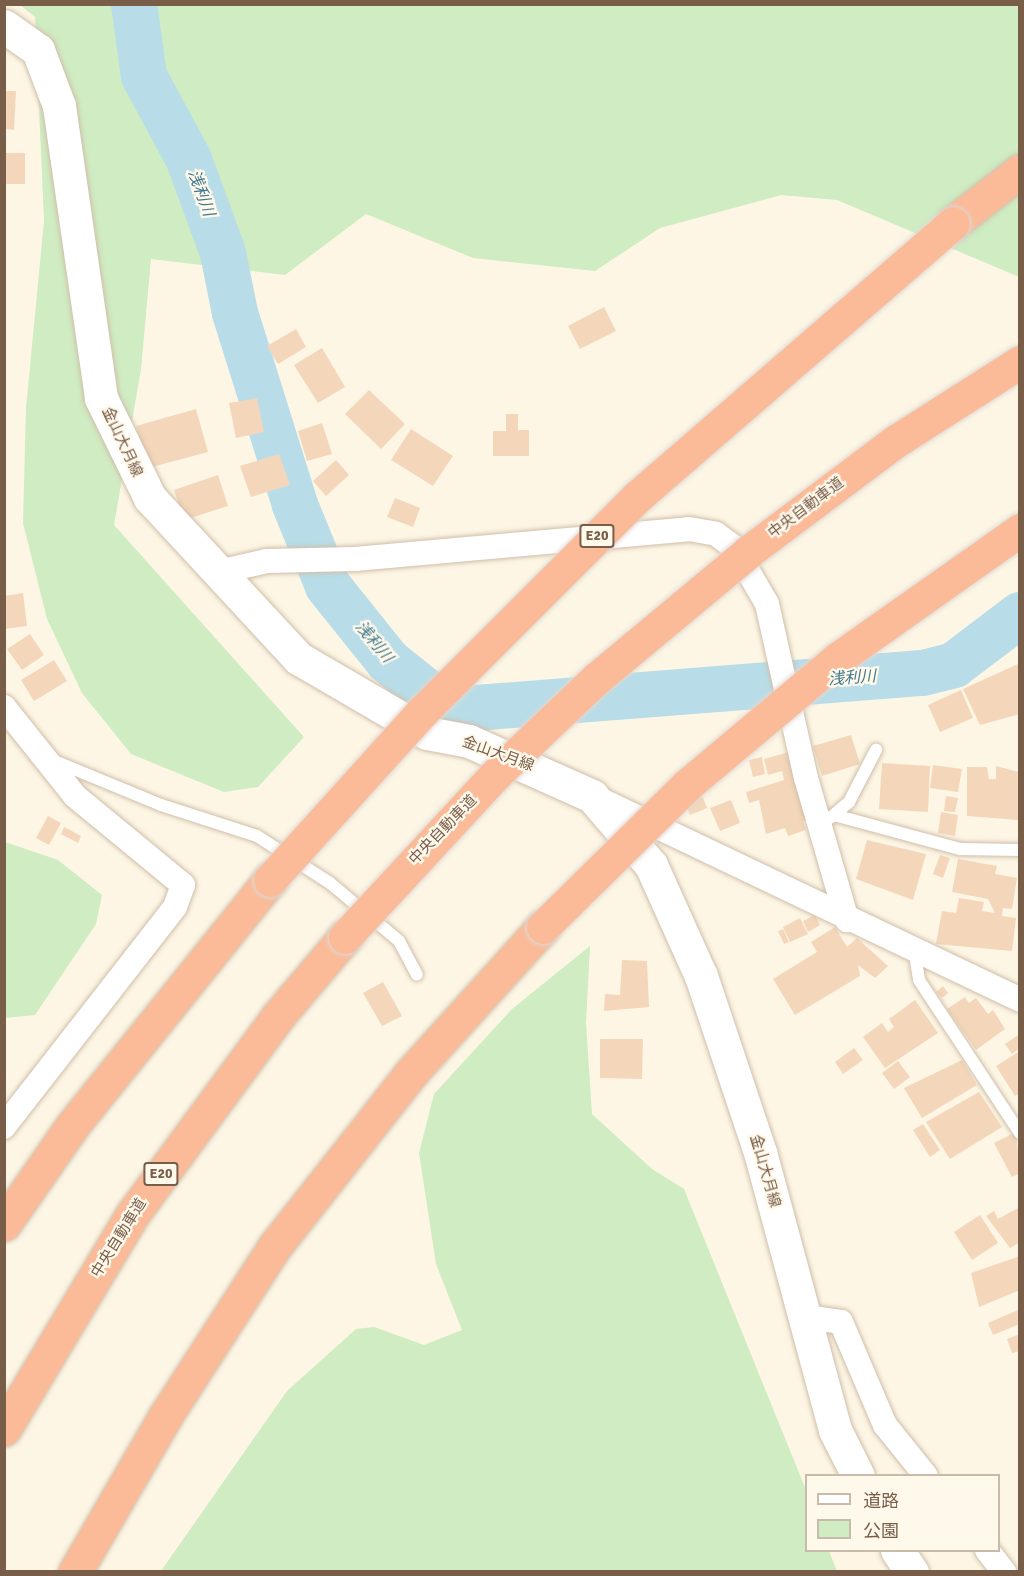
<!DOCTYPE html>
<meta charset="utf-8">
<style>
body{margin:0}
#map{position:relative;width:1024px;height:1576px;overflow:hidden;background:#fdf6e4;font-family:Signika,"Noto Sans JP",sans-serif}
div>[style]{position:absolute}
.green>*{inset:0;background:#cfecc2}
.river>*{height:46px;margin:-23px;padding:0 23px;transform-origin:23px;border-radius:23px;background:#b8dde8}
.building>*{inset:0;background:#f4d7ba}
.roads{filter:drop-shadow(0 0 2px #d0beaa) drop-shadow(0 0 2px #d0beaa)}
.lane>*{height:12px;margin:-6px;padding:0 6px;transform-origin:6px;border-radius:6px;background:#fff}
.street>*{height:24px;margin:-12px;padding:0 12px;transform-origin:12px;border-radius:12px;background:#fff}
.secondary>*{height:33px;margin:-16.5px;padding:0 16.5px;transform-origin:16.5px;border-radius:16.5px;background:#fff}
.highway>*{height:33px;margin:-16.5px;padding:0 16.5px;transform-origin:16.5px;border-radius:16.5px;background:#fbbb98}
.bridges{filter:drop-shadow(0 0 2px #dfd8d3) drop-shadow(0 0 2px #dfd8d3)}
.highway-bridge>*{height:33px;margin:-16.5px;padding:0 16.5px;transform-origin:16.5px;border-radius:16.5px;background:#fbbb98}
span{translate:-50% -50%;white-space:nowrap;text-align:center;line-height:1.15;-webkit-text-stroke:4.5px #fff9ec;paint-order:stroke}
.shield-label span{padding:2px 4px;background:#fff9ec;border:2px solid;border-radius:4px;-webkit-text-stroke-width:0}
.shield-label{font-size:14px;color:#785d48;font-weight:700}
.street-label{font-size:15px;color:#785d48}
.water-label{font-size:16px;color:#41798c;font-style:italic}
.frame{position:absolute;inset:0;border:6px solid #785d48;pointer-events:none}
.legend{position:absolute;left:805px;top:1474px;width:195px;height:78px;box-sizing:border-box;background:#fff9ec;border:2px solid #c9bbaa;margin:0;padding:8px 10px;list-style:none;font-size:18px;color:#785d48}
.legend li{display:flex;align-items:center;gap:12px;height:30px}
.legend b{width:30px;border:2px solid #c9bbaa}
</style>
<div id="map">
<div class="green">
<div style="clip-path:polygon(20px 5px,1019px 5px,1019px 277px,837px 200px,781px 195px,660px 228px,595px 271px,473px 258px,366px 214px,285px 275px,151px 259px,141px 369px,114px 525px,304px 737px,258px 787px,224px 792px,131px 754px,82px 693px,47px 619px,23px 523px,26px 408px,44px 221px,35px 17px)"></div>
<div style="clip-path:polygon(5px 842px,58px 860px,102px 895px,96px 924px,35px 1015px,5px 1018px)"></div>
<div style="clip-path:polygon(590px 946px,586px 1023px,592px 1114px,652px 1169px,684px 1189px,806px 1490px,806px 1550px,829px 1551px,837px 1571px,161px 1571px,287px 1391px,356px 1329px,374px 1327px,424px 1345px,462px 1330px,436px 1264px,419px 1153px,434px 1094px,512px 1009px)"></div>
</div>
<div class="river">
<div style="left:134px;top:4px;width:73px;rotate:82.1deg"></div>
<div style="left:144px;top:76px;width:95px;rotate:61.8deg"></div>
<div style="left:189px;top:160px;width:99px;rotate:69.9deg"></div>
<div style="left:223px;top:253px;width:61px;rotate:78.7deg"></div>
<div style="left:235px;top:313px;width:201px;rotate:72.6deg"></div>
<div style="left:295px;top:505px;width:87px;rotate:67.8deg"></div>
<div style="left:328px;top:586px;width:96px;rotate:51.3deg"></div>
<div style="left:388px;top:661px;width:50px;rotate:38.5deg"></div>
<div style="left:427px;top:692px;width:40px;rotate:25deg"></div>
<div style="left:463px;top:709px;width:461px;rotate:-4.5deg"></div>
<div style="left:923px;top:673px;width:32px;rotate:-14deg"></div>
<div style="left:954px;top:665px;width:83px;rotate:-37.1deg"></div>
</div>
<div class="building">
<div style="clip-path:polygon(5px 91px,16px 91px,14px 130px,5px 129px)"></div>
<div style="clip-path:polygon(4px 153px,25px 153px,25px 184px,4px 184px)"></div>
<div style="clip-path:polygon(604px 307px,616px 331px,580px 349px,568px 326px)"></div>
<div style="clip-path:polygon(296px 329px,306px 347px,278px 364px,267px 346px)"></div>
<div style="clip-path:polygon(322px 348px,345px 387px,318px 403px,294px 365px)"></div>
<div style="clip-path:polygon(369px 390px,405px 424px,381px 449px,345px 414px)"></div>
<div style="clip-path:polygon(257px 398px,264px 432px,236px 438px,229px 403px)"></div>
<div style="clip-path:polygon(196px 409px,208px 452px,148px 468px,136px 426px)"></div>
<div style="clip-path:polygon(506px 414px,518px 414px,518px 430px,529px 430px,529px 456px,493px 456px,493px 431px,506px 431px)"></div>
<div style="clip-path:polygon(322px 423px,332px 454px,307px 461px,298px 431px)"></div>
<div style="clip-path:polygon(411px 429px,453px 456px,433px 486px,391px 460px)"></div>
<div style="clip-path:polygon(279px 454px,290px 485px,251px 497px,240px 466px)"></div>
<div style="clip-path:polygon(336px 460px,349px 475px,326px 496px,313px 481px)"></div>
<div style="clip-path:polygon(218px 475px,228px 506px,184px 520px,174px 490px)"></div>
<div style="clip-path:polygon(395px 498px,420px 508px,413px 527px,387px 517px)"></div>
<div style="clip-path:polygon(23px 593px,27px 626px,4px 629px,4px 596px)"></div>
<div style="clip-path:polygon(30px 634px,44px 655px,22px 670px,7px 649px)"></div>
<div style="clip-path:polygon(54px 660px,67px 681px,34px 701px,21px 680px)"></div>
<div style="clip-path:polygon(1020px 663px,1020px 714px,980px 725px,963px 689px)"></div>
<div style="clip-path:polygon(961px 690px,973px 718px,940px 732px,928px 705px)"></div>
<div style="clip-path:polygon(851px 735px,860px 764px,822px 776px,813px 746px)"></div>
<div style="clip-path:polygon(793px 751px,810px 819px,803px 821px,806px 830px,788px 836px,785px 828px,766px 834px,759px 800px,749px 803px,746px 792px,784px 780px,782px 771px,768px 775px,764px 759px)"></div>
<div style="clip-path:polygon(762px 757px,765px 774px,753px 777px,749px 760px)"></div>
<div style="clip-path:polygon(882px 763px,930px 766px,928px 812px,879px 809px)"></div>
<div style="clip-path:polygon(933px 765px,962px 769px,958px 792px,930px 788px)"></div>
<div style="clip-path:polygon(996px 766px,1019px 772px,1019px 820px,967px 816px,967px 767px,987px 767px,989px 779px,996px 779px)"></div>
<div style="clip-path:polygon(702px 795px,707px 808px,690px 815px,685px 802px)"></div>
<div style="clip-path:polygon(946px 796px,958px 798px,955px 812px,944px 811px)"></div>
<div style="clip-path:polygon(731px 800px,740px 823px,720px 831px,710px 808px)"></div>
<div style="clip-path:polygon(941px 812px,958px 815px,955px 836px,938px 833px)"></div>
<div style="clip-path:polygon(48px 816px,61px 823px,49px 845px,36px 838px)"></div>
<div style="clip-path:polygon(64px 827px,81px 836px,78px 843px,61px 834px)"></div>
<div style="clip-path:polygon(867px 840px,926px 854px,913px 900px,856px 879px)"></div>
<div style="clip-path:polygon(940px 855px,950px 858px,943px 878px,933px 874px)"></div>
<div style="clip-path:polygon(958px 859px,997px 866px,995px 874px,1017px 878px,1012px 909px,1003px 908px,1002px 916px,1016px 918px,1012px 951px,936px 944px,942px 911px,956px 913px,959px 898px,984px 902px,982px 911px,995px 913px,988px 899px,952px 892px)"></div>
<div style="clip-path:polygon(815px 915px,820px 925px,808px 932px,803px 921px)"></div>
<div style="clip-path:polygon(800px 918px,808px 934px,790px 942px,783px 927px)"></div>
<div style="clip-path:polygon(835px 927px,847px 947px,857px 938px,888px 966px,875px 978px,858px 965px,860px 976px,795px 1015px,773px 979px,817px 952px,811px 942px)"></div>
<div style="clip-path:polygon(783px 929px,789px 942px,784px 944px,778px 931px)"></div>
<div style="clip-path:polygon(622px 960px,647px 961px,649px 1007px,604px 1011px,605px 994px,620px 995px)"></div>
<div style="clip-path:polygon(383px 982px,402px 1016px,382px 1026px,363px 993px)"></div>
<div style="clip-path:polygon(943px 986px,948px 993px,942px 998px,936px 992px)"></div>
<div style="clip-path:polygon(965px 997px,969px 1003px,976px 998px,988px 1014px,993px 1010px,1005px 1029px,976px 1050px,947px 1009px)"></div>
<div style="clip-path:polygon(915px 1000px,938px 1033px,885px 1068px,863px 1037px,882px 1023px,888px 1032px,894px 1027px,889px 1019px)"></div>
<div style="clip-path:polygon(1020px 1034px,1020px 1048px,1012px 1054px,1005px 1044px)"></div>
<div style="clip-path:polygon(600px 1039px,643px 1039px,642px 1079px,600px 1078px)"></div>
<div style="clip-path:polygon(854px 1048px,863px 1060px,843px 1074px,835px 1062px)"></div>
<div style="clip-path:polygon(1020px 1051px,1020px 1093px,1015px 1096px,996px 1066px)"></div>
<div style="clip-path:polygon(962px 1060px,977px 1085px,922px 1118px,904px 1088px)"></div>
<div style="clip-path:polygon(898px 1061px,910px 1077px,894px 1089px,882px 1073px)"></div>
<div style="clip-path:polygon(979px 1092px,1002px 1127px,950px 1159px,926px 1122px)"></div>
<div style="clip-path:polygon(923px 1124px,940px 1150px,930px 1157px,913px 1130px)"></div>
<div style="clip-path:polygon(1016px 1132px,1020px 1173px,1012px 1177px,994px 1143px)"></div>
<div style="clip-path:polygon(1020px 1207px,1020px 1242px,1010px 1248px,986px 1216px,994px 1211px,998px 1219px)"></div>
<div style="clip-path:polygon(980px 1215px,998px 1243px,972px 1260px,954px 1232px)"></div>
<div style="clip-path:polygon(1020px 1256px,1020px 1290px,979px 1307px,971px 1273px)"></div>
<div style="clip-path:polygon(1020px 1309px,1020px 1324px,993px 1335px,988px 1323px)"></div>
<div style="clip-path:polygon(1020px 1334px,1020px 1351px,1012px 1353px,1007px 1339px)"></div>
</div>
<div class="roads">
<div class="lane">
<div style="left:52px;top:760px;width:118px;rotate:22.4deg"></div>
<div style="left:161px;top:805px;width:101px;rotate:17.9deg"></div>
<div style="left:257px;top:836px;width:87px;rotate:32.8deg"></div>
<div style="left:330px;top:883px;width:90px;rotate:40deg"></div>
<div style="left:399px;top:941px;width:38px;rotate:62deg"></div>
<div style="left:834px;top:815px;width:131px;rotate:15.1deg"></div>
<div style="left:960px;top:849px;width:60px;rotate:1deg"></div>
<div style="left:830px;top:818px;width:25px;rotate:-40deg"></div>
<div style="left:849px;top:802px;width:59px;rotate:-62.6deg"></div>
<div style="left:914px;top:948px;width:32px;rotate:81deg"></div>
<div style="left:919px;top:980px;width:183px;rotate:56.6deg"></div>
</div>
<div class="street">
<div style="left:219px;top:572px;width:49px;rotate:-12.9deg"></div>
<div style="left:267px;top:561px;width:88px;rotate:-1.3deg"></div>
<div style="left:355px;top:559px;width:335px;rotate:-5.1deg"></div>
<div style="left:689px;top:529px;width:27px;rotate:10deg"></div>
<div style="left:716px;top:534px;width:22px;rotate:36deg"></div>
<div style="left:734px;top:547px;width:66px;rotate:59.9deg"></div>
<div style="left:767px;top:604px;width:178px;rotate:77.4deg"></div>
<div style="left:806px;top:778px;width:148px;rotate:73.9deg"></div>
<div style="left:4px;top:707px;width:114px;rotate:51.4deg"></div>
<div style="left:75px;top:796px;width:140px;rotate:39.5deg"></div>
<div style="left:183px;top:885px;width:23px;rotate:110deg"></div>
<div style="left:175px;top:907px;width:279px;rotate:127.9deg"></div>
<div style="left:597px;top:798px;width:469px;rotate:25.5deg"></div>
<div style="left:806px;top:1317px;width:35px;rotate:8deg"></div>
<div style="left:841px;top:1322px;width:112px;rotate:66.9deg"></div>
<div style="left:885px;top:1425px;width:65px;rotate:51.2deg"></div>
<div style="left:987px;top:1550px;width:28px;rotate:52deg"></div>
</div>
<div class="secondary">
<div style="left:4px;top:26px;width:42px;rotate:35.2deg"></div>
<div style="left:38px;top:50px;width:60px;rotate:69.4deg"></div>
<div style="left:59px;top:106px;width:295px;rotate:81.8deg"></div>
<div style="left:101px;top:398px;width:111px;rotate:63.9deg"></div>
<div style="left:150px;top:498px;width:218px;rotate:47.2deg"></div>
<div style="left:298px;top:658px;width:149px;rotate:30.2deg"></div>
<div style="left:427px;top:733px;width:43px;rotate:10.8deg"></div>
<div style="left:469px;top:741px;width:135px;rotate:24.1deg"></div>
<div style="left:592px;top:796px;width:91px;rotate:49.5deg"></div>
<div style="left:651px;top:865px;width:122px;rotate:65.8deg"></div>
<div style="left:701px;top:976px;width:186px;rotate:71.5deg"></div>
<div style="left:760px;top:1152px;width:288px;rotate:74.9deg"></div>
<div style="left:835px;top:1430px;width:51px;rotate:63.4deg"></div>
<div style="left:897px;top:1550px;width:27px;rotate:56deg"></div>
</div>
<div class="highway">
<div style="left:953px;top:223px;width:85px;rotate:-37.8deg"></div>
<div style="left:4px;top:1224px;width:119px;rotate:-55.2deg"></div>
<div style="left:72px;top:1126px;width:316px;rotate:-51.2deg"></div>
<div style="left:4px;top:1429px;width:249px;rotate:-59.1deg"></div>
<div style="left:132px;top:1215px;width:247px;rotate:-53.7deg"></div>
<div style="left:278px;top:1016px;width:104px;rotate:-49.7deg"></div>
<div style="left:75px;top:1572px;width:181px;rotate:-59.9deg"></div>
<div style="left:166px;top:1415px;width:201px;rotate:-57.2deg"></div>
<div style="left:275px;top:1246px;width:220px;rotate:-51.8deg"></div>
<div style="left:411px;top:1073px;width:197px;rotate:-47.9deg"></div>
</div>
</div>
<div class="bridges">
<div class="highway-bridge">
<div style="left:270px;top:880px;width:227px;rotate:-47.9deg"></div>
<div style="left:422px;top:712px;width:304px;rotate:-45deg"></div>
<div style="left:637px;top:497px;width:418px;rotate:-40.9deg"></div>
<div style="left:543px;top:927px;width:202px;rotate:-44.6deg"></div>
<div style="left:687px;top:785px;width:196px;rotate:-40deg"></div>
<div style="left:837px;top:659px;width:224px;rotate:-35.2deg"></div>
<div style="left:345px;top:937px;width:221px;rotate:-47.2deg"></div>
<div style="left:495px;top:775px;width:141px;rotate:-43.6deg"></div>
<div style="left:597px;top:678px;width:197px;rotate:-39.8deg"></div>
<div style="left:748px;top:552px;width:185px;rotate:-36.9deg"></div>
<div style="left:896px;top:441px;width:147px;rotate:-32.5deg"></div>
</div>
</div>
<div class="shield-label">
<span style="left:597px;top:536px">E20</span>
<span style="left:161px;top:1174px">E20</span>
</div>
<div class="street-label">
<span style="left:122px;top:442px;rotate:65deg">金山大月線</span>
<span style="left:806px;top:508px;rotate:-37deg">中央自動車道</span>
<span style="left:498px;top:754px;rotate:20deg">金山大月線</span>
<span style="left:443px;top:830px;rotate:-46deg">中央自動車道</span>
<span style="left:765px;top:1171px;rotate:74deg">金山大月線</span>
<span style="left:119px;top:1238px;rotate:-58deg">中央自動車道</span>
</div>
<div class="water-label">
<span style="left:201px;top:193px;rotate:70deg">浅利川</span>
<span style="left:374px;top:642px;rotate:50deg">浅利川</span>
<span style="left:852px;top:678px;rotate:-4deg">浅利川</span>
</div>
<div class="frame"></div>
<ul class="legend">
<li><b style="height:8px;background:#fff"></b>道路</li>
<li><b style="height:16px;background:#cfecc2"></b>公園</li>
</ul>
</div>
